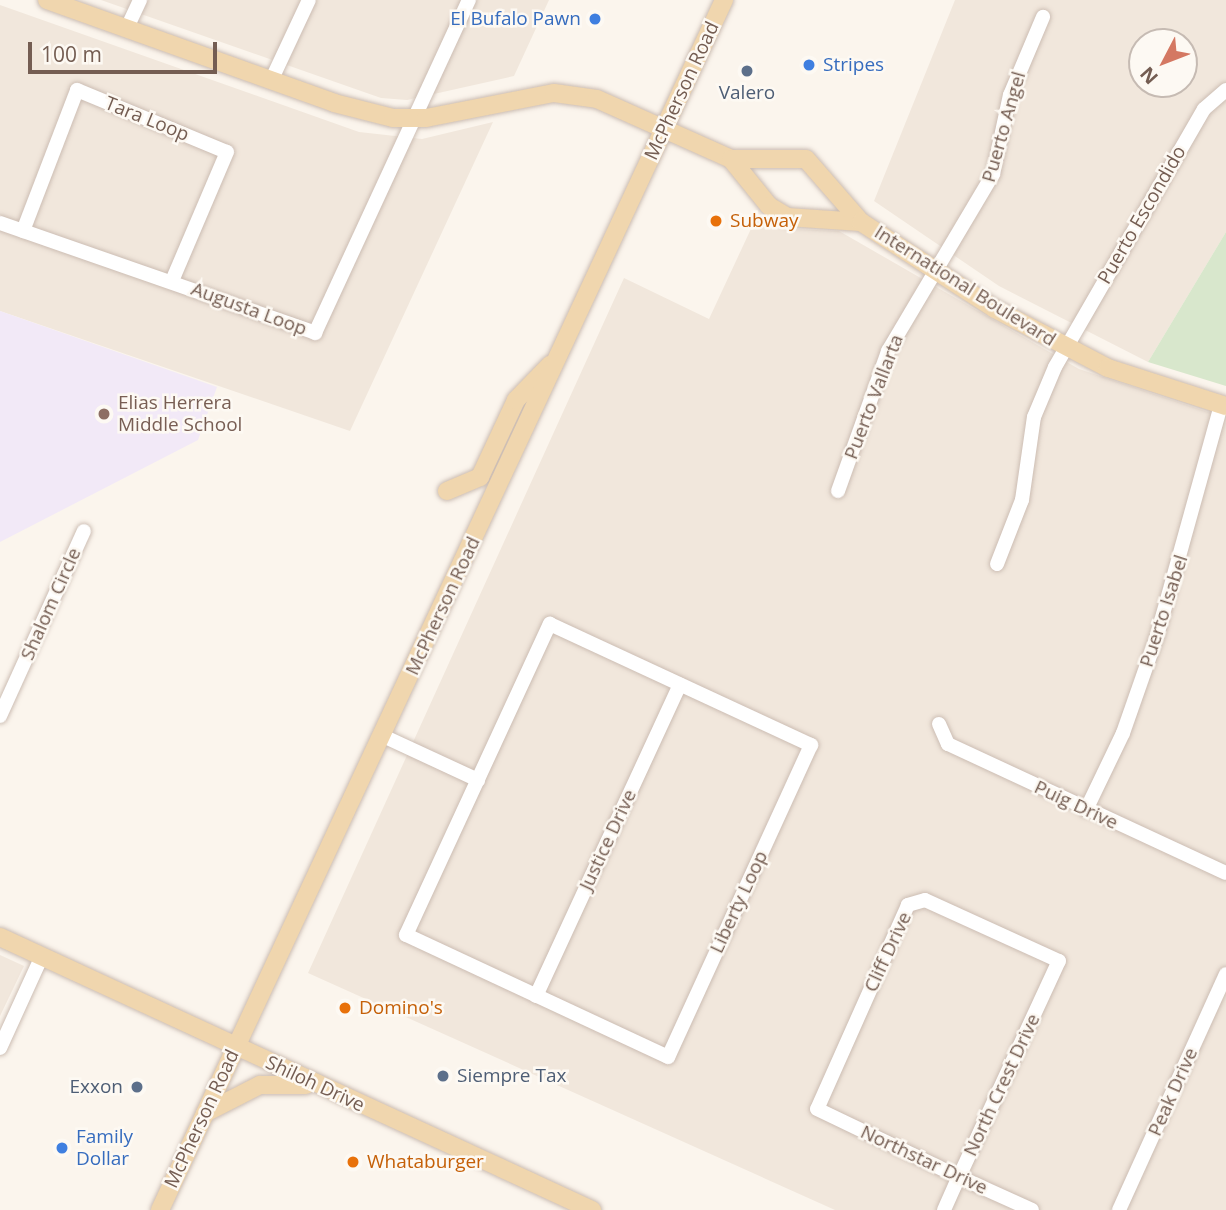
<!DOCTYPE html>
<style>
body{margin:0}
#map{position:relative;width:1226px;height:1210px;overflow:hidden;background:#fbf5ed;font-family:"Open Sans",sans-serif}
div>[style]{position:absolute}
.residential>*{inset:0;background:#f1e7dc}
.education>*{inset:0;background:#f2e9f7}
.green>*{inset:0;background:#d8e7cc}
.roads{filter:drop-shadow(0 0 2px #ccbdb3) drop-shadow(0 0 2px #ccbdb3)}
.minor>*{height:14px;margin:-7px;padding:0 7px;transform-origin:7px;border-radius:7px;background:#fff}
.major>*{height:18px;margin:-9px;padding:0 9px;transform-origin:9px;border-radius:9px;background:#f0d6ae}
.dots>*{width:19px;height:19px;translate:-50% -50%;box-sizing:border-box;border:4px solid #fdf9f3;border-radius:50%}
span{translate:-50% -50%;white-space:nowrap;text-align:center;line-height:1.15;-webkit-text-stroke:5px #fdf9f3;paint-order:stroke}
.shop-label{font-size:19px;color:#366cbe}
.right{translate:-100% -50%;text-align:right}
.left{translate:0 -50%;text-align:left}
.street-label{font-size:19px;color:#745d52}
.service-label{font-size:19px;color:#4e5e75}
.food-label{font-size:19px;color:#c56008}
.education-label{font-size:19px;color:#785e54}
.north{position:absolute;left:1128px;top:28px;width:70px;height:70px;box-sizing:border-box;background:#fdf9f3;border:2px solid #c6bbb3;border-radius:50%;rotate:228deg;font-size:19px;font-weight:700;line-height:28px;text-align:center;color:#745d52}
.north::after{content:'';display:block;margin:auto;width:24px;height:32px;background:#d47862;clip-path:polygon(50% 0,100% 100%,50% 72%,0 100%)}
.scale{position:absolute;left:28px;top:42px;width:189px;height:32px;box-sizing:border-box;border:4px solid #745d52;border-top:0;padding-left:9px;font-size:21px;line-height:24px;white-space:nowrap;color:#745d52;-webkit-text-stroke:5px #fdf9f3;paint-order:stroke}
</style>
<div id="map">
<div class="residential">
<div style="clip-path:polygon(101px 0,549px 0,514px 76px,407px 100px,381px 98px)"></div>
<div style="clip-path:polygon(evenodd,955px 0,1226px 0,1226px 232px,1148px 362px,999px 286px,874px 201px,955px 0,1142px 42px,1184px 42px,1184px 84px,1142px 84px,1142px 42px)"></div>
<div style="clip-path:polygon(0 5px,359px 132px,422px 139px,493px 122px,350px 431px,0 311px)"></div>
<div style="clip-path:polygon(756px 218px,770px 228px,839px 231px,1079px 369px,1226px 418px,1226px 1210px,835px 1210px,308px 973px,624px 278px,709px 319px)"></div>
<div style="clip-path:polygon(0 955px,24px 966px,0 1016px)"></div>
</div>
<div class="education">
<div style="clip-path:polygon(0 311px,217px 387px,198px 440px,0 542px)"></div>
</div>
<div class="green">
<div style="clip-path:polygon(1226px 232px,1226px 386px,1148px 362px)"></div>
</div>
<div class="roads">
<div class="minor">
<div style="left:127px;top:28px;width:31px;rotate:-65deg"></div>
<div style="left:271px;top:81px;width:89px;rotate:-64.9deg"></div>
<div style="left:0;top:223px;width:334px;rotate:19.2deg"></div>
<div style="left:315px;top:333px;width:367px;rotate:-65.2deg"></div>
<div style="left:23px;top:231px;width:151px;rotate:-69deg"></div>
<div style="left:77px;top:90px;width:162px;rotate:22.5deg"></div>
<div style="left:227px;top:152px;width:140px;rotate:113.1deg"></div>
<div style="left:838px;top:491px;width:149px;rotate:-70.3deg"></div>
<div style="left:888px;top:351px;width:206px;rotate:-59.3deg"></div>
<div style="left:993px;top:174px;width:81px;rotate:-77.9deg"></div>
<div style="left:1010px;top:95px;width:85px;rotate:-67.1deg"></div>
<div style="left:997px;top:564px;width:69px;rotate:-68.7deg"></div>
<div style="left:1022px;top:500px;width:84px;rotate:-81.8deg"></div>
<div style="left:1034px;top:417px;width:54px;rotate:-67.2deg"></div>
<div style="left:1055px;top:367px;width:298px;rotate:-60deg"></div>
<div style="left:1204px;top:109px;width:29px;rotate:-41deg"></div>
<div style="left:550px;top:624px;width:288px;rotate:24.9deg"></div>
<div style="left:811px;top:745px;width:343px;rotate:114.6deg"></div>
<div style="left:668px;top:1057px;width:289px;rotate:-155deg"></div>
<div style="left:406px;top:935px;width:343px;rotate:-65.2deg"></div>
<div style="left:0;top:716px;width:203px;rotate:-65.6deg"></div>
<div style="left:939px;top:724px;width:22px;rotate:66deg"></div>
<div style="left:948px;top:744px;width:306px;rotate:24.9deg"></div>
<div style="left:383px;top:736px;width:105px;rotate:24.9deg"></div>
<div style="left:1086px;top:810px;width:85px;rotate:-64.3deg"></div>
<div style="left:1123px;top:733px;width:103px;rotate:-70.7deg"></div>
<div style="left:1157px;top:636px;width:240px;rotate:-74.5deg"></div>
<div style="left:536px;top:996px;width:343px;rotate:-65.2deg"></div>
<div style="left:0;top:1048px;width:101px;rotate:-65.5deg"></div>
<div style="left:944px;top:1210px;width:36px;rotate:-66deg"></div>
<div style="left:959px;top:1177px;width:238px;rotate:-65.2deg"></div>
<div style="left:1059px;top:961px;width:147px;rotate:-155.5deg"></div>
<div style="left:925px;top:900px;width:18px;rotate:164deg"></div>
<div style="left:908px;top:905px;width:223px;rotate:114deg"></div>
<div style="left:817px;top:1109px;width:157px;rotate:25.6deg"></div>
<div style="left:959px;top:1177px;width:80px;rotate:24.3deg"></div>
<div style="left:1119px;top:1210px;width:259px;rotate:-65.6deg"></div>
</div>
<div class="major">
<div style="left:47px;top:0;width:305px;rotate:19.7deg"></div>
<div style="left:334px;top:103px;width:61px;rotate:14.3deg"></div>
<div style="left:393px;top:118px;width:33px"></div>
<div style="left:426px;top:118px;width:130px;rotate:-11.1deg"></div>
<div style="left:554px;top:93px;width:43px;rotate:7.9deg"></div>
<div style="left:597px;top:99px;width:147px;rotate:24.1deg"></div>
<div style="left:731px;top:159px;width:60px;rotate:51deg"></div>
<div style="left:769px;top:206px;width:21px;rotate:31deg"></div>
<div style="left:787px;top:217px;width:74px;rotate:3.9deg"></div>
<div style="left:731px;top:159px;width:75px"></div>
<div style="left:806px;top:159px;width:84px;rotate:48.9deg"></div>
<div style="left:861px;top:222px;width:160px;rotate:33deg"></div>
<div style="left:995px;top:309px;width:127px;rotate:27.6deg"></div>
<div style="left:1108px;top:368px;width:124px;rotate:17.9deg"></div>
<div style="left:447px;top:491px;width:36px;rotate:-23deg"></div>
<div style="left:480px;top:477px;width:85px;rotate:-64.9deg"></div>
<div style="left:516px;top:400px;width:49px;rotate:-45.8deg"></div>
<div style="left:0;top:937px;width:652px;rotate:24.76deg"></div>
<div style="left:205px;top:1113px;width:62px;rotate:-27deg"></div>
<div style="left:260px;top:1085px;width:46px"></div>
<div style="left:160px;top:1210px;width:1335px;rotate:-65.01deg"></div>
</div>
</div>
<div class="dots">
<div style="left:595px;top:19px;background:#3f7fe0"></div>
<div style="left:809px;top:65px;background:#3f7fe0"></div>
<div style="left:747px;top:71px;background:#5c6f8a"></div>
<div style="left:716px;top:221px;background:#e8710a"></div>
<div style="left:104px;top:414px;background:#8d6e63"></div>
<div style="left:345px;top:1008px;background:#e8710a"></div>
<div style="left:443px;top:1076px;background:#5c6f8a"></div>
<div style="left:137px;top:1087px;background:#5c6f8a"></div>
<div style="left:62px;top:1148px;background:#3f7fe0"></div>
<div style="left:353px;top:1162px;background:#e8710a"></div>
</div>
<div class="shop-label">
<span class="right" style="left:581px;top:19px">El Bufalo Pawn</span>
<span class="left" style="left:823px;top:65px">Stripes</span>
<span class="left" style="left:76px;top:1148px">Family<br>Dollar</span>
</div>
<div class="street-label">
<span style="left:682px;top:91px;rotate:-65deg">McPherson Road</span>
<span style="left:147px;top:119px;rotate:22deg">Tara Loop</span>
<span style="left:1004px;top:127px;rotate:-74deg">Puerto Angel</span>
<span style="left:1142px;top:215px;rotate:-60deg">Puerto Escondido</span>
<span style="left:965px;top:286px;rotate:32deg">International Boulevard</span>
<span style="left:249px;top:309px;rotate:20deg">Augusta Loop</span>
<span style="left:874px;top:397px;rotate:-69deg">Puerto Vallarta</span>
<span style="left:51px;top:604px;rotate:-66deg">Shalom Circle</span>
<span style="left:443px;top:606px;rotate:-65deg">McPherson Road</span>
<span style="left:1164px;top:611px;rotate:-72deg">Puerto Isabel</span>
<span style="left:1076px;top:805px;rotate:25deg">Puig Drive</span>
<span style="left:608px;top:840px;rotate:-65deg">Justice Drive</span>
<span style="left:739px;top:902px;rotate:-65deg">Liberty Loop</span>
<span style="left:888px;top:952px;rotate:-65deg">Cliff Drive</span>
<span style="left:315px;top:1084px;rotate:25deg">Shiloh Drive</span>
<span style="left:1002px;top:1085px;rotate:-65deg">North Crest Drive</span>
<span style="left:1173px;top:1092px;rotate:-66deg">Peak Drive</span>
<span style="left:202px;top:1119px;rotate:-65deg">McPherson Road</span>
<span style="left:924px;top:1160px;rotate:25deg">Northstar Drive</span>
</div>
<div class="service-label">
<span style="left:747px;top:93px">Valero</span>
<span class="left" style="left:457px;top:1076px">Siempre Tax</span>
<span class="right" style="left:123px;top:1087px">Exxon</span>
</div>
<div class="food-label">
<span class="left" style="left:730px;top:221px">Subway</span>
<span class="left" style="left:359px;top:1008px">Domino's</span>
<span class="left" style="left:367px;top:1162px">Whataburger</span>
</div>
<div class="education-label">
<span class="left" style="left:118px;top:414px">Elias Herrera<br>Middle School</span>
</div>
<div class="north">N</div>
<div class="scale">100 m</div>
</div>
